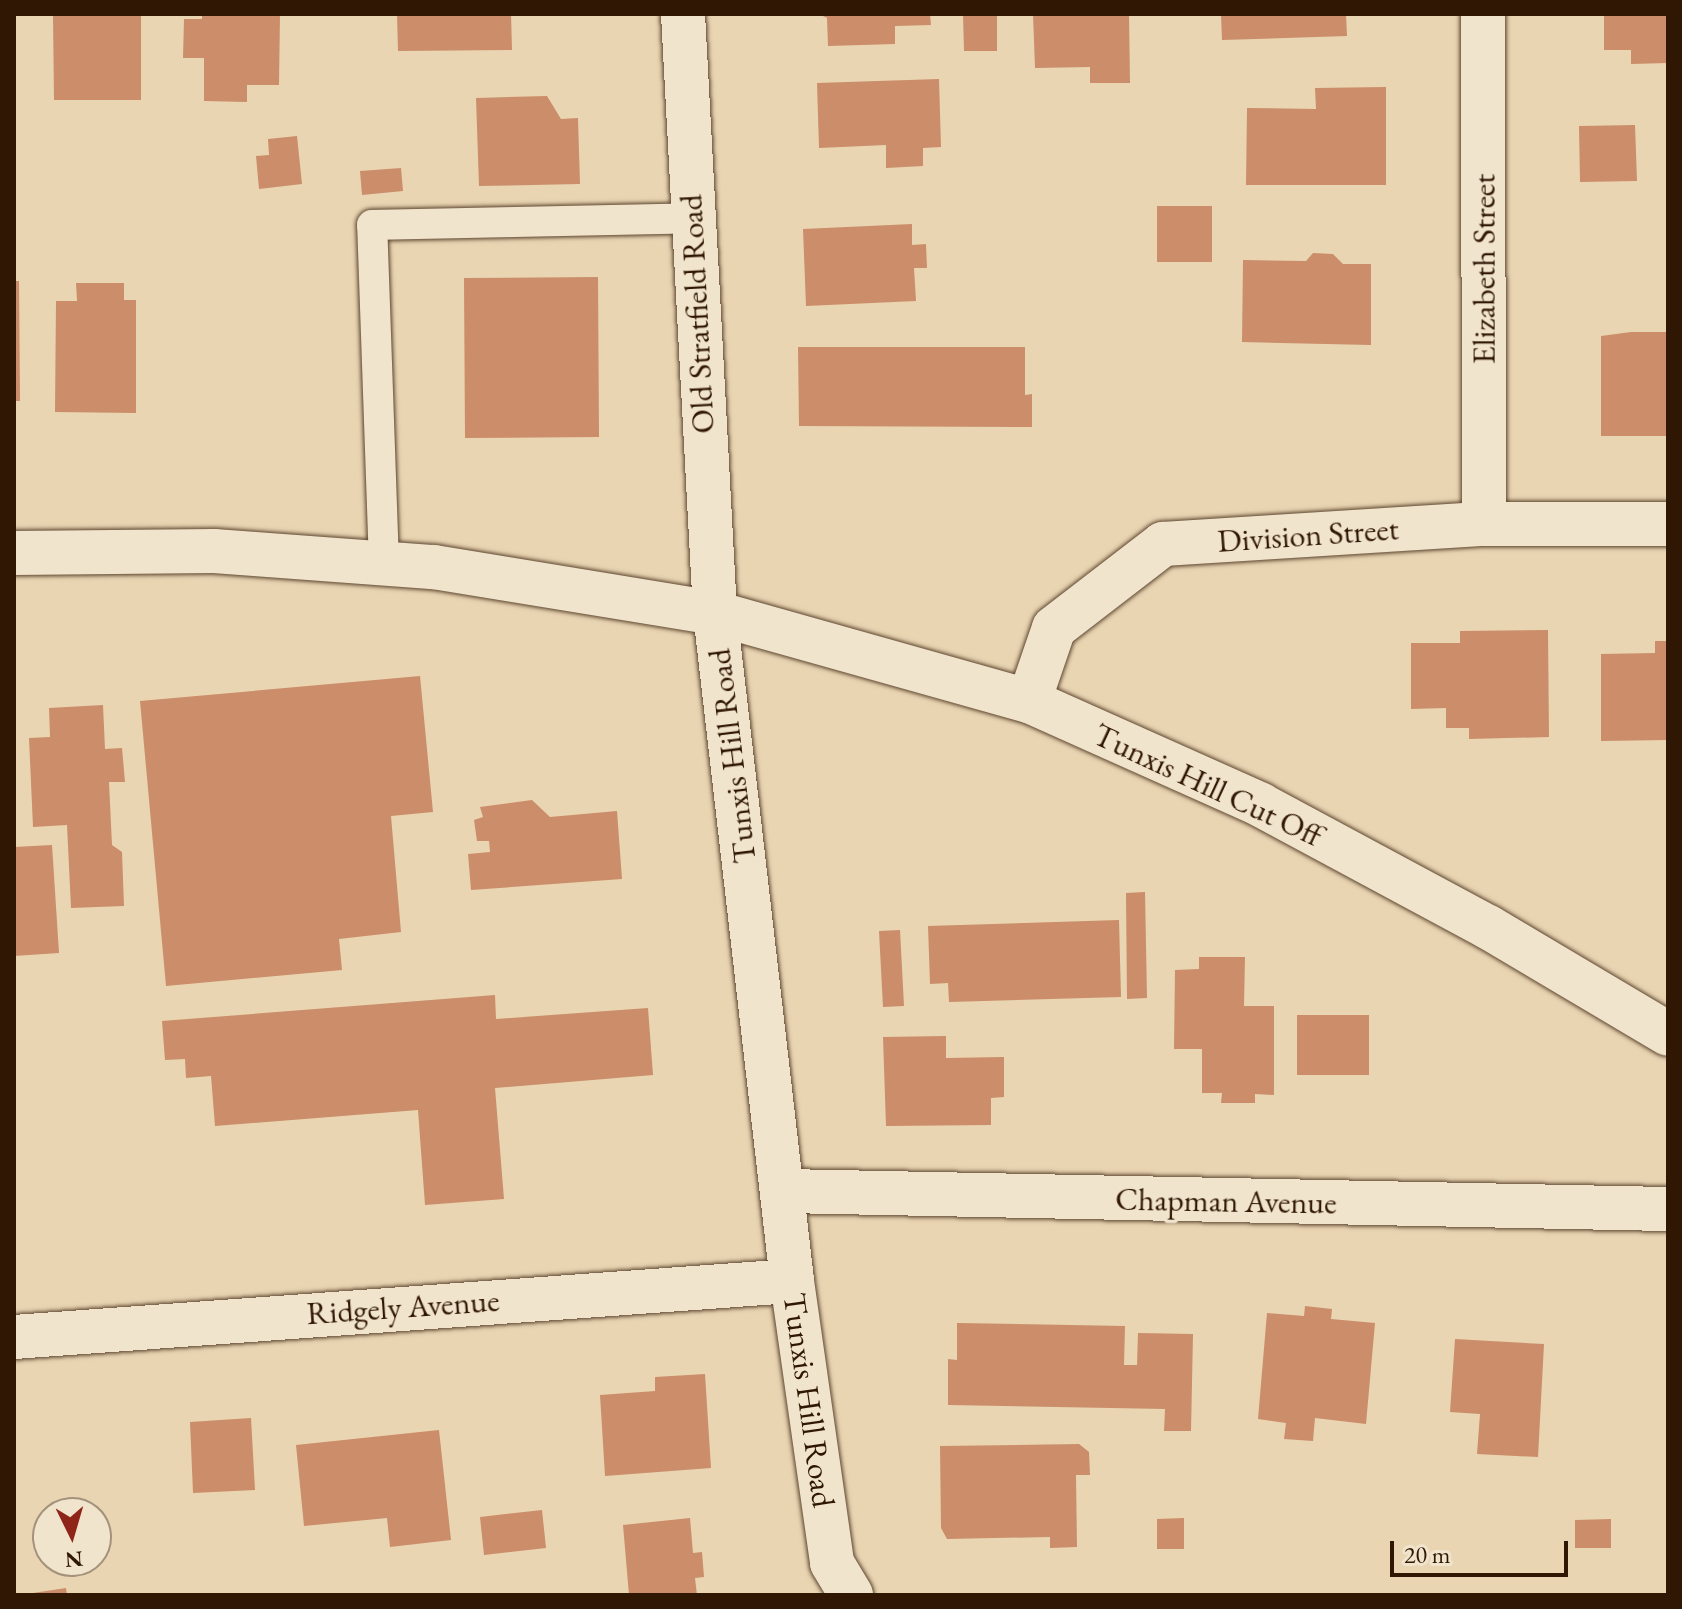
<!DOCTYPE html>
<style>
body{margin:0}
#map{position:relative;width:1682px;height:1609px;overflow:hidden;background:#e9d5b2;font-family:"EB Garamond",serif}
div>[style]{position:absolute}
.building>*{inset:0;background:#cb8d6a}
.roads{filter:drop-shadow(0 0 2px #5e4630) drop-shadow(0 0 2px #5e4630)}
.lane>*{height:30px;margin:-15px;padding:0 15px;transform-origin:15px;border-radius:15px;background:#f1e4cd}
.street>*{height:44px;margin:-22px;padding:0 22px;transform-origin:22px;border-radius:22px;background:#f1e4cd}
.secondary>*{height:44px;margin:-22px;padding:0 22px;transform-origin:22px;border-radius:22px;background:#f1e4cd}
span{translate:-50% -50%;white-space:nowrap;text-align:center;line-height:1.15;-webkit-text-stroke:7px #f1e4cd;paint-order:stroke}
.street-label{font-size:32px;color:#301704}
.frame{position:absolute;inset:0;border:16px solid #301704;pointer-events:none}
.north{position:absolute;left:32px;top:1497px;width:80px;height:80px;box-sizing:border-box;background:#f1e4cd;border:2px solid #a4927d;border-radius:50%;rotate:175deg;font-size:22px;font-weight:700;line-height:32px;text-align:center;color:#301704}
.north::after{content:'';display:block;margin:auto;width:28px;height:36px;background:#8f2418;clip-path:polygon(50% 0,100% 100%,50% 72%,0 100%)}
.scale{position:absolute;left:1390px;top:1541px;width:178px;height:36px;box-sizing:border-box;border:4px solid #301704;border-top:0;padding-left:10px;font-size:24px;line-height:28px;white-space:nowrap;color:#301704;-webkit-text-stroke:6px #f1e4cd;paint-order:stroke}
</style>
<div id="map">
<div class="building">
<div style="clip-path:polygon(53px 14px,141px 14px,141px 100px,54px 100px)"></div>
<div style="clip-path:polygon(202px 14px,280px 14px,279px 85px,247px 85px,247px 102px,204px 101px,204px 58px,183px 58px,184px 19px,202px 19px)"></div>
<div style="clip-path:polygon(397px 14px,511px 14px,512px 50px,398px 51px)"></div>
<div style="clip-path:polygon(819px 14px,930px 14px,931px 25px,895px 26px,895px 44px,828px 46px,827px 18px)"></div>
<div style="clip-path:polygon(963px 14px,997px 14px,997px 51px,964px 51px)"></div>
<div style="clip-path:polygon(1033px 14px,1129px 14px,1130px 83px,1090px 83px,1090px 67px,1035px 68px)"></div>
<div style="clip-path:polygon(1221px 14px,1346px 14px,1347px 36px,1222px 40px)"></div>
<div style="clip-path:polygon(1604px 14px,1668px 14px,1668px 63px,1631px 64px,1631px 50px,1604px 50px)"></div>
<div style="clip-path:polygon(939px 79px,941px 147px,923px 148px,923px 166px,886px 168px,886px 145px,819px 148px,817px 83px)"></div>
<div style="clip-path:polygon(1386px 87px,1386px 185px,1246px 185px,1247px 108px,1316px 109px,1315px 88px)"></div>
<div style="clip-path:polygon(547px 96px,561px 119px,578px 118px,580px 184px,479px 186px,476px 98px)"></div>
<div style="clip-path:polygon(1635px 125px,1637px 181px,1580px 182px,1579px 126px)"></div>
<div style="clip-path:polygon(297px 136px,302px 184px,259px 189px,256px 156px,269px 155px,268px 139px)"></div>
<div style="clip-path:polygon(401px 168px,403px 191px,362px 195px,360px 171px)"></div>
<div style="clip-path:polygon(1157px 206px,1212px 206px,1212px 262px,1157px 262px)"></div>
<div style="clip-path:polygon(912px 224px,912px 245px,926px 244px,927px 268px,914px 268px,916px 301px,806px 306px,803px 229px)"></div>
<div style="clip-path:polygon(1313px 253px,1333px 254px,1343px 264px,1371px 264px,1371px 345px,1242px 342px,1243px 260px,1306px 261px)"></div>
<div style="clip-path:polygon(598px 277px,599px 437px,465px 438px,464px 278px)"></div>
<div style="clip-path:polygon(14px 281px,19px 281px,20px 401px,14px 401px)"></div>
<div style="clip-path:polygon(76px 283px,124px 283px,124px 300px,136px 300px,136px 413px,55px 412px,56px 301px,77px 301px)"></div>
<div style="clip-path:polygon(1631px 332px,1668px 332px,1668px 436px,1601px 436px,1601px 336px)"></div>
<div style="clip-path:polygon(798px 347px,1025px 347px,1025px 395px,1032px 394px,1032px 427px,799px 426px)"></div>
<div style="clip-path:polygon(1548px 630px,1549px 737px,1469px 739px,1469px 728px,1446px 728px,1446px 708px,1411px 709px,1411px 643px,1460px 643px,1460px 631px)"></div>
<div style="clip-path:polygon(1655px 641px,1668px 641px,1668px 740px,1601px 741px,1601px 654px,1655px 653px)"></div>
<div style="clip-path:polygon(420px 676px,433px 812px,391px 816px,401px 932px,339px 939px,342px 970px,166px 986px,140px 701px)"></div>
<div style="clip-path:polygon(103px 705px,105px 749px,122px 748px,125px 782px,109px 782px,112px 845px,122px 852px,124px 906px,71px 908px,67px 825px,33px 827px,29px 738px,50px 737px,49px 708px)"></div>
<div style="clip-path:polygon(532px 800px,550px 817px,617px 811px,622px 879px,471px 890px,468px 854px,490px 852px,489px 841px,477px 841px,474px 820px,483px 817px,480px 807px)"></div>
<div style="clip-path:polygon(52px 845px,59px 953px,14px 956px,14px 847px)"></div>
<div style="clip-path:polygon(1145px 892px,1147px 998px,1127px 999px,1126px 893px)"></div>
<div style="clip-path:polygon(1119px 920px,1121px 997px,949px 1002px,948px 983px,930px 984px,928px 926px)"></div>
<div style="clip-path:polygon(900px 930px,904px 1006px,883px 1007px,879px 931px)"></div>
<div style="clip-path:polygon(1199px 957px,1245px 957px,1244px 1006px,1274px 1006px,1274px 1095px,1255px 1094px,1255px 1103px,1221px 1103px,1222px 1093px,1202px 1093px,1202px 1049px,1174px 1049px,1175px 970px,1199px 969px)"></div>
<div style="clip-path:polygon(495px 995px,496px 1019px,648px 1008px,653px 1075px,495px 1088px,504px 1199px,425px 1205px,418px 1110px,215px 1126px,211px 1076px,186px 1078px,185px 1059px,165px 1060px,162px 1021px)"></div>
<div style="clip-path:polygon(1297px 1015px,1369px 1015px,1369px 1075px,1297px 1075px)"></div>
<div style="clip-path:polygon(946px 1036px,946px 1058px,1004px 1057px,1004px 1097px,991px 1098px,991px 1125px,886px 1126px,883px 1037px)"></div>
<div style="clip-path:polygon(1305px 1306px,1332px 1309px,1331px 1319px,1375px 1323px,1366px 1424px,1315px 1418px,1313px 1441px,1284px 1439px,1286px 1423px,1258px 1419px,1267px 1313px,1304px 1316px)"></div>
<div style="clip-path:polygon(957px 1323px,1125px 1326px,1124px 1365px,1137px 1365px,1138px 1333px,1193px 1334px,1191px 1431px,1164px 1431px,1165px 1409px,948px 1405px,948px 1359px,957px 1360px)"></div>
<div style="clip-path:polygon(1455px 1339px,1544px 1344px,1538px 1457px,1477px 1454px,1480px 1414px,1450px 1412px)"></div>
<div style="clip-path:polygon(705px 1374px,711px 1468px,605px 1476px,600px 1395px,655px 1391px,655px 1377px)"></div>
<div style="clip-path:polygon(251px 1418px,255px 1490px,193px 1493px,190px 1422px)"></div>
<div style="clip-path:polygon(439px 1430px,451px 1540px,390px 1547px,387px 1518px,304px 1526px,296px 1445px)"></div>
<div style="clip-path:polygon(1079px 1444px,1089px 1452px,1090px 1475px,1076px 1475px,1077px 1547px,1050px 1548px,1050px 1537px,947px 1539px,941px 1528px,940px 1446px)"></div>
<div style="clip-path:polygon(542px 1510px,546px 1548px,484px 1555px,480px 1517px)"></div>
<div style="clip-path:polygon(690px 1518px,693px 1553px,702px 1552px,704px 1577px,695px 1578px,697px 1595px,629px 1595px,623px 1525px)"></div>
<div style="clip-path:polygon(1184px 1518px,1184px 1549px,1157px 1549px,1157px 1519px)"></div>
<div style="clip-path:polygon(1611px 1519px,1611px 1548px,1575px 1548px,1575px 1520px)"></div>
<div style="clip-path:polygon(66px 1588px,67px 1595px,34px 1595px,33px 1593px)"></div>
</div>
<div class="roads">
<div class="lane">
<div style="left:384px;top:564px;width:339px;rotate:-92deg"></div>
<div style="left:372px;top:225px;width:321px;rotate:-1.2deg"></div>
</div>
<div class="street">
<div style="left:683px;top:14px;width:600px;rotate:86.94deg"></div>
<div style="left:715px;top:613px;width:672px;rotate:83.42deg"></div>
<div style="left:792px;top:1281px;width:285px;rotate:81.9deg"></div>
<div style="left:832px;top:1563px;width:37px;rotate:59deg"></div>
<div style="left:1483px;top:14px;width:510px;rotate:89.89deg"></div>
<div style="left:1029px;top:701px;width:77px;rotate:-71.1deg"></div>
<div style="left:1054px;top:628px;width:138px;rotate:-37.6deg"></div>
<div style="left:1163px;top:544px;width:322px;rotate:-3.6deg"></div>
<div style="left:1484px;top:524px;width:184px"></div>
<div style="left:785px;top:1191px;width:883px;rotate:1.17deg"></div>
<div style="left:14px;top:1337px;width:780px;rotate:-4.12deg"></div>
</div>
<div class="secondary">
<div style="left:14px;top:553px;width:200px;rotate:-0.6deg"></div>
<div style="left:214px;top:551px;width:221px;rotate:4.2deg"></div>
<div style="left:434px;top:567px;width:285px;rotate:9.3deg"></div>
<div style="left:715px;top:613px;width:326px;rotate:15.7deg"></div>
<div style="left:1029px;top:701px;width:254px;rotate:24.1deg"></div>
<div style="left:1261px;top:805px;width:258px;rotate:28.3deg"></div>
<div style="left:1488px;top:927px;width:209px;rotate:30.7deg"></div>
</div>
</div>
<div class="street-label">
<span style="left:1484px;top:269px;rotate:-90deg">Elizabeth Street</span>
<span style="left:697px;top:314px;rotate:-93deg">Old Stratfield Road</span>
<span style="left:1308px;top:535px;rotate:-4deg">Division Street</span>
<span style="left:732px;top:756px;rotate:-97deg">Tunxis Hill Road</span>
<span style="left:1208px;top:785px;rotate:25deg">Tunxis Hill Cut Off</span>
<span style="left:1226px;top:1201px;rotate:1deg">Chapman Avenue</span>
<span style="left:403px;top:1307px;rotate:-4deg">Ridgely Avenue</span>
<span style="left:809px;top:1400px;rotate:82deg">Tunxis Hill Road</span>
</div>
<div class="frame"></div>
<div class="north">N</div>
<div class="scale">20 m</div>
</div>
